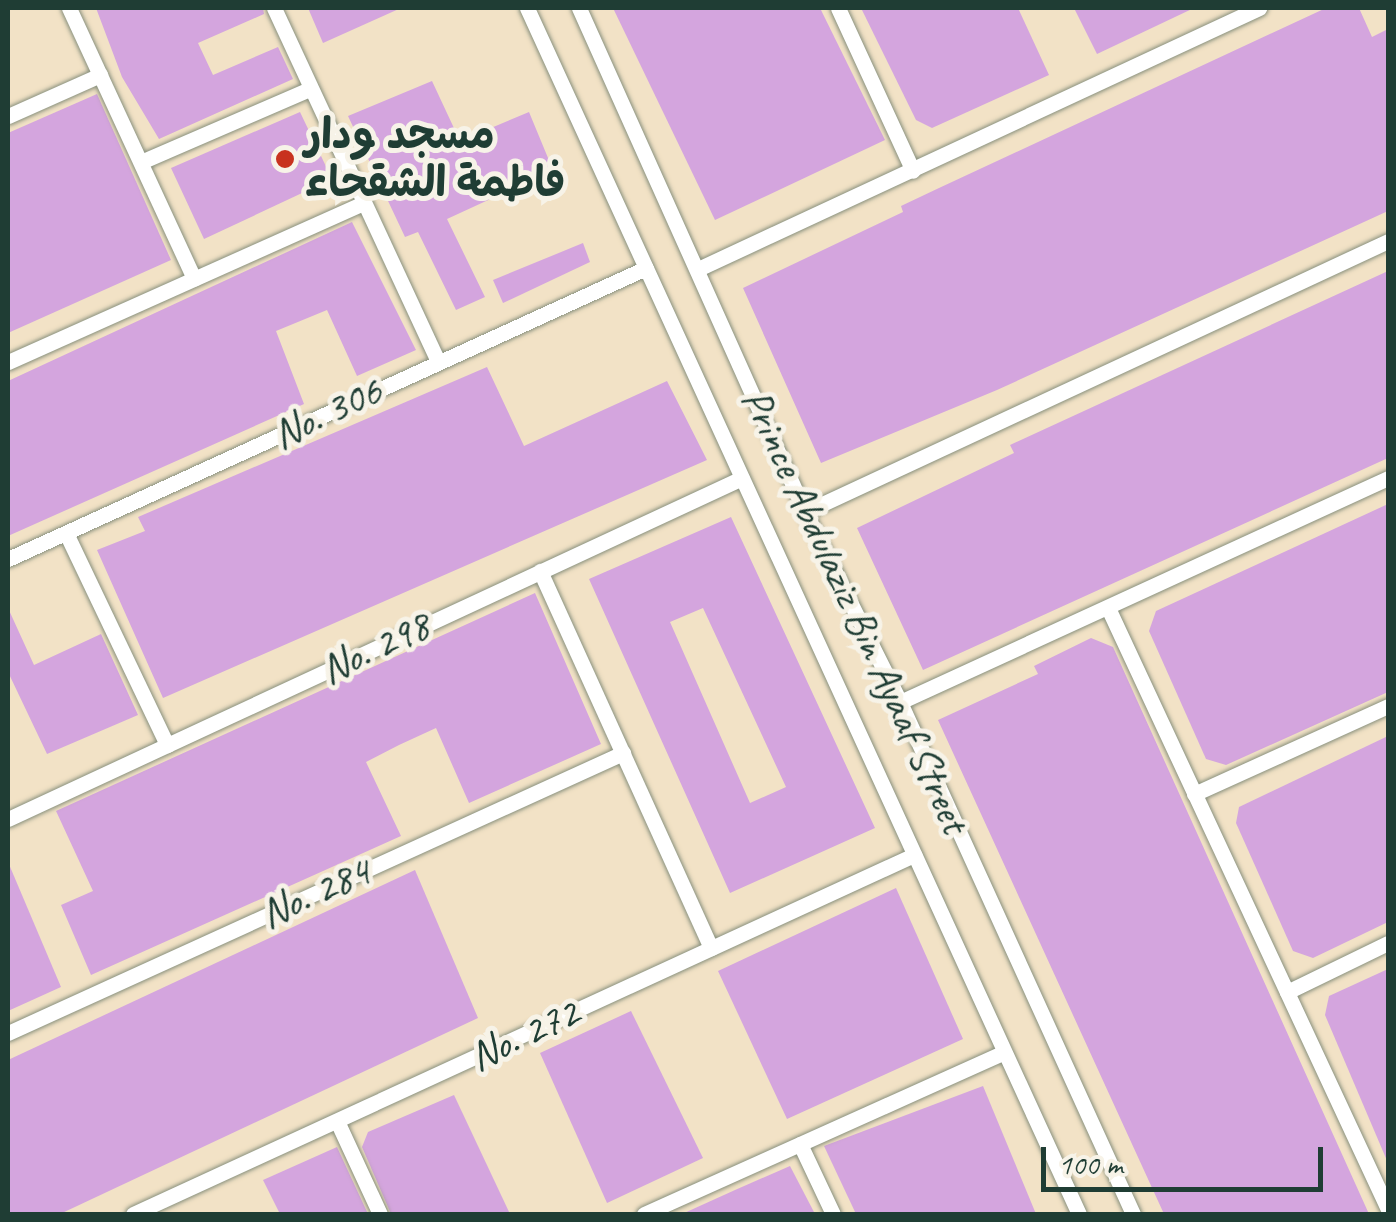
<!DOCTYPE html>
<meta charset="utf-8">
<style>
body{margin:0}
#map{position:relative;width:1396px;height:1222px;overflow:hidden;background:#f2e2c6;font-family:Caveat,"Playpen Sans Arabic",sans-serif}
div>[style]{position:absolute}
.building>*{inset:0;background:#d4a5de}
.roads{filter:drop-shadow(0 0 2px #88907d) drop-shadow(0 0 2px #88907d)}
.minor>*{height:15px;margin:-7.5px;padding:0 7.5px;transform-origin:7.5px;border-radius:7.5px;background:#fff}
.dots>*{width:28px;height:28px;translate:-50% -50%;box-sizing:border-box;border:5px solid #f7f3e8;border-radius:50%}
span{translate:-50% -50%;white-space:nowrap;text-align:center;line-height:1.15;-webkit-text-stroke:10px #f7f3e8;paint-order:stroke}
.poi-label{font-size:42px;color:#1f3d34;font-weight:700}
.left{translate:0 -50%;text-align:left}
.street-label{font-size:42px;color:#1f3d34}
.frame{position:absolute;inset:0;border:10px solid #1f3d34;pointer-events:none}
.scale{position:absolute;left:1041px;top:1147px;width:282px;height:45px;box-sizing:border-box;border:5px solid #1f3d34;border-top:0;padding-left:12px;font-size:30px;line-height:35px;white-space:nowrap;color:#1f3d34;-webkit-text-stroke:8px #f7f3e8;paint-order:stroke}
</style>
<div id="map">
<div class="building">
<div style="clip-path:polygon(96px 8px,263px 8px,264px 14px,198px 43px,213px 75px,278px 47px,293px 79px,159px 139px,122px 77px)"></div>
<div style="clip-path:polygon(308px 8px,401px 8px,323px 43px)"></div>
<div style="clip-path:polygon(613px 8px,820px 8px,885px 140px,715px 220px)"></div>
<div style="clip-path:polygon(861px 8px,1018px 8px,1049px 75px,932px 128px,916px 120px)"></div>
<div style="clip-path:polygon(1074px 8px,1194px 8px,1097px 54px)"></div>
<div style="clip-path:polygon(1326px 8px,1359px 8px,1372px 37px,1388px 29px,1388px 211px,997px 390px,821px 463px,743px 288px,903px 212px,901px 206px,939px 188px)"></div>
<div style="clip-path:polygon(432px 81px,460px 141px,529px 112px,553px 170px,447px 219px,485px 297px,456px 310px,418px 232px,405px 237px,348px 116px)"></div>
<div style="clip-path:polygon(97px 94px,171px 260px,8px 333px,8px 133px)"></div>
<div style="clip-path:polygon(300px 112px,332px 179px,204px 239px,171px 168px)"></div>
<div style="clip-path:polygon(352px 222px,416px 350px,357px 376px,327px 310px,276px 331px,304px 404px,8px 536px,8px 381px)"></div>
<div style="clip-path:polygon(583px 243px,590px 262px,503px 303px,493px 280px)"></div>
<div style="clip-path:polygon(1388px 271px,1388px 458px,923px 670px,857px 528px,1014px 453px,1010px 445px)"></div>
<div style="clip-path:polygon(487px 367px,524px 446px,667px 381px,707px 460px,163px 698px,97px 550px,145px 531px,138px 517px)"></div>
<div style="clip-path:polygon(1388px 504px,1388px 692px,1226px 765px,1206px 759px,1149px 631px,1156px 611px)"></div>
<div style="clip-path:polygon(evenodd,731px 517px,875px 828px,730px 893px,589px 579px,731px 517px,703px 608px,786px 787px,750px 803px,670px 622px,703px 608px)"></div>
<div style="clip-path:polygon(535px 593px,601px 744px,469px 803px,436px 728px,399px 745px,366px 762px,401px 836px,91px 975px,61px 905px,93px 891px,56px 811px)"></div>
<div style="clip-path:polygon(8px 608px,34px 665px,101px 634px,138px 715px,47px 754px,8px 672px)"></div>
<div style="clip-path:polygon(1091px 638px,1113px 647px,1369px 1214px,1164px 1214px,938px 720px,1038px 674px,1034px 666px)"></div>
<div style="clip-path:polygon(1388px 736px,1388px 922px,1313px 958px,1293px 951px,1236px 823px,1239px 807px)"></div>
<div style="clip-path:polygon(8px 862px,61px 987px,8px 1011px)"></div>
<div style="clip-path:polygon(415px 870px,478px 1018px,60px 1214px,8px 1214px,8px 1060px)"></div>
<div style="clip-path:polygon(896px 888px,963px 1039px,787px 1119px,718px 971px)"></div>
<div style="clip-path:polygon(1388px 969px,1388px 1163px,1325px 1015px,1329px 996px)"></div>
<div style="clip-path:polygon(631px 1011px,703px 1158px,607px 1203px,540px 1053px)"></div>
<div style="clip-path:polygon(983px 1086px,1036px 1214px,856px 1214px,824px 1146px)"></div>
<div style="clip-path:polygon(454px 1095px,510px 1214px,391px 1214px,362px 1147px,368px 1132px)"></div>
<div style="clip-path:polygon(337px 1147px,368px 1214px,280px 1214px,263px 1180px)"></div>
<div style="clip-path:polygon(790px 1166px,815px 1214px,682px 1214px,735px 1190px)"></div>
</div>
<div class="roads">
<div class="minor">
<div style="left:69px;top:8px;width:298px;rotate:65.2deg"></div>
<div style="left:274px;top:8px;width:390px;rotate:65.1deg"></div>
<div style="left:527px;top:8px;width:1326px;rotate:65.41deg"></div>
<div style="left:579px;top:8px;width:552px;rotate:65.85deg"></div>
<div style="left:805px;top:512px;width:212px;rotate:63.4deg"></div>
<div style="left:900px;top:702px;width:563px;rotate:65.53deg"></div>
<div style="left:838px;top:8px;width:179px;rotate:65.3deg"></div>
<div style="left:8px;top:116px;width:101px;rotate:-24deg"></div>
<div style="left:141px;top:162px;width:184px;rotate:-23.4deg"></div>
<div style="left:698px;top:269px;width:619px;rotate:-24.95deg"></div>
<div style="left:8px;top:362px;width:388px;rotate:-24.1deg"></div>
<div style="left:805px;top:512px;width:643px;rotate:-24.93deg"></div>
<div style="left:66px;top:533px;width:235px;rotate:64.5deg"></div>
<div style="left:8px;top:559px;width:701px;rotate:-24.52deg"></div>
<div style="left:540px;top:571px;width:414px;rotate:65.6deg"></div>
<div style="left:1109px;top:610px;width:661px;rotate:65.03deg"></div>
<div style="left:900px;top:702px;width:537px;rotate:-24.66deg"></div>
<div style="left:1194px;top:794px;width:213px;rotate:-24.4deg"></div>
<div style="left:8px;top:819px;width:809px;rotate:-24.92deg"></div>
<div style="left:1287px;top:992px;width:112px;rotate:-25.9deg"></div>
<div style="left:8px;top:1033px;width:676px;rotate:-24.48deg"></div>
<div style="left:337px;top:1121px;width:102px;rotate:65.2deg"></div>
<div style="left:800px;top:1144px;width:77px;rotate:64.8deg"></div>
<div style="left:133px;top:1214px;width:860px;rotate:-24.69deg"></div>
<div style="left:644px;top:1214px;width:395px;rotate:-24.2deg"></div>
</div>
</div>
<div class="dots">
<div style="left:285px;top:159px;background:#c8321e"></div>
</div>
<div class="poi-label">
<span class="left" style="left:305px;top:159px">مسجد ودار<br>فاطمة الشقحاء</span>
</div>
<div class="street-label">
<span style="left:327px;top:413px;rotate:-25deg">No. 306</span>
<span style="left:855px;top:611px;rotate:65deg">Prince Abdulaziz Bin Ayaaf Street</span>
<span style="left:375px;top:648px;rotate:-25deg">No. 298</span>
<span style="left:315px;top:893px;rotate:-24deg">No. 284</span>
<span style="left:524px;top:1035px;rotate:-25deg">No. 272</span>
</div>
<div class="frame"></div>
<div class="scale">100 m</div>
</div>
